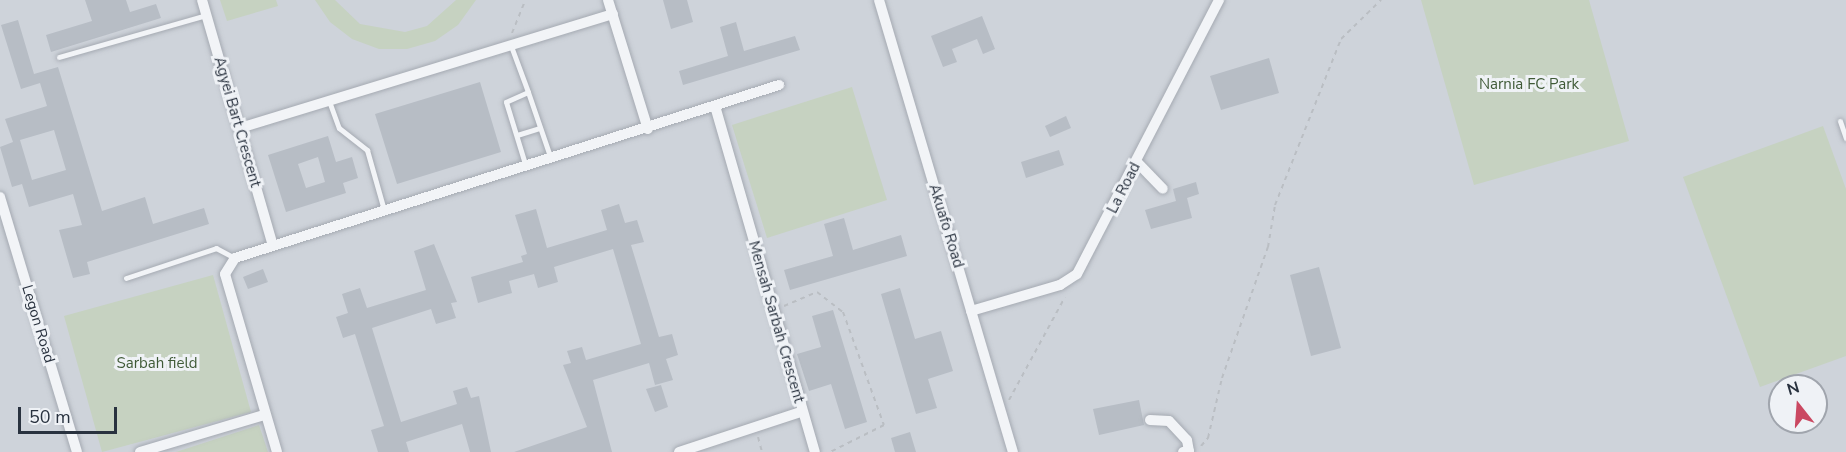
<!DOCTYPE html>
<style>
body{margin:0}
#map{position:relative;width:1846px;height:452px;overflow:hidden;background:#e0e3e8;font-family:"Nunito Sans",sans-serif}
div>[style]{position:absolute}
.built>*{inset:0;background:#ced3da}
.green>*{inset:0;background:#c6d2c1}
.building>*{inset:0;background:#b7bdc5}
.path>*{height:2px;margin-top:-1px;transform-origin:0;background:repeating-linear-gradient(90deg,#babec3 0 4.5px,transparent 0 9px)}
.roads{filter:drop-shadow(0 0 2px #a5aab2) drop-shadow(0 0 2px #a5aab2)}
.lane>*{height:5px;margin:-2.5px;padding:0 2.5px;transform-origin:2.5px;border-radius:2.5px;background:#f2f4f7}
.street>*{height:10px;margin:-5px;padding:0 5px;transform-origin:5px;border-radius:5px;background:#f2f4f7}
span{translate:-50% -50%;white-space:nowrap;text-align:center;line-height:1.15;-webkit-text-stroke:6px #eff2f6;paint-order:stroke}
.park-label{font-size:15px;color:#3f5a37}
.street-label{font-size:15px;color:#29323f}
.north{position:absolute;left:1768px;top:374px;width:60px;height:60px;box-sizing:border-box;background:#eff2f6;border:2px solid #a0a5ad;border-radius:50%;rotate:343deg;font-size:16px;font-weight:700;line-height:24px;text-align:center;color:#29323f}
.north::after{content:'';display:block;margin:auto;width:21px;height:27px;background:#ca4861;clip-path:polygon(50% 0,100% 100%,50% 72%,0 100%)}
.scale{position:absolute;left:18px;top:407px;width:99px;height:27px;box-sizing:border-box;border:3px solid #29323f;border-top:0;padding-left:8px;font-size:18px;line-height:21px;white-space:nowrap;color:#29323f;-webkit-text-stroke:4px #eff2f6;paint-order:stroke}
</style>
<div id="map">
<div class="built">
<div style="clip-path:polygon(evenodd,0 0,1846px 0,1846px 452px,0 452px,0 0,1780px 386px,1816px 386px,1816px 422px,1780px 422px,1780px 386px)"></div>
</div>
<div class="green">
<div style="clip-path:polygon(220px 0,276px 0,278px 6px,227px 21px)"></div>
<div style="clip-path:polygon(315px 0,335px 0,360px 24px,405px 32px,427px 26px,456px 0,476px 0,458px 25px,435px 41px,407px 49px,379px 49px,352px 39px,330px 22px)"></div>
<div style="clip-path:polygon(1421px 0,1589px 0,1629px 141px,1474px 185px)"></div>
<div style="clip-path:polygon(852px 87px,887px 200px,767px 238px,732px 125px)"></div>
<div style="clip-path:polygon(1823px 126px,1846px 189px,1846px 356px,1760px 387px,1683px 177px)"></div>
<div style="clip-path:polygon(213px 275px,251px 412px,102px 452px,64px 316px)"></div>
<div style="clip-path:polygon(259px 425px,268px 452px,176px 452px)"></div>
</div>
<div class="building">
<div style="clip-path:polygon(85px 0,126px 0,130px 12px,156px 4px,161px 18px,51px 52px,46px 35px,92px 21px)"></div>
<div style="clip-path:polygon(663px 0,687px 0,693px 22px,671px 29px)"></div>
<div style="clip-path:polygon(982px 16px,995px 49px,983px 54px,977px 39px,952px 49px,957px 62px,943px 67px,931px 36px)"></div>
<div style="clip-path:polygon(evenodd,18px 20px,34px 74px,58px 67px,102px 211px,145px 197px,153px 224px,204px 208px,209px 224px,87px 262px,90px 274px,73px 278px,59px 230px,82px 225px,73px 194px,29px 207px,22px 184px,12px 187px,0 147px,13px 142px,5px 119px,47px 106px,40px 83px,21px 89px,1px 25px,18px 20px,54px 130px,66px 170px,32px 180px,20px 140px,54px 130px)"></div>
<div style="clip-path:polygon(736px 22px,744px 51px,795px 36px,800px 50px,683px 85px,679px 71px,728px 56px,720px 27px)"></div>
<div style="clip-path:polygon(1269px 58px,1279px 93px,1221px 110px,1210px 76px)"></div>
<div style="clip-path:polygon(480px 82px,501px 152px,397px 184px,375px 114px)"></div>
<div style="clip-path:polygon(1066px 116px,1071px 128px,1050px 137px,1045px 126px)"></div>
<div style="clip-path:polygon(evenodd,328px 136px,336px 162px,352px 157px,358px 178px,343px 183px,346px 193px,286px 212px,268px 155px,328px 136px,318px 157px,325px 182px,306px 188px,298px 164px,318px 157px)"></div>
<div style="clip-path:polygon(1059px 150px,1064px 165px,1026px 178px,1021px 162px)"></div>
<div style="clip-path:polygon(1196px 182px,1199px 194px,1187px 198px,1192px 218px,1151px 229px,1145px 210px,1176px 201px,1173px 189px)"></div>
<div style="clip-path:polygon(619px 204px,625px 223px,637px 220px,644px 242px,631px 245px,659px 337px,672px 334px,678px 355px,666px 359px,673px 380px,655px 385px,649px 363px,593px 380px,612px 452px,514px 452px,587px 427px,563px 365px,571px 363px,567px 351px,582px 347px,586px 360px,641px 344px,613px 249px,554px 267px,558px 282px,538px 288px,534px 274px,509px 281px,512px 293px,478px 303px,471px 277px,523px 262px,521px 256px,527px 254px,515px 215px,536px 209px,547px 248px,607px 230px,601px 210px)"></div>
<div style="clip-path:polygon(844px 218px,853px 250px,901px 235px,907px 256px,790px 290px,784px 270px,833px 256px,824px 224px)"></div>
<div style="clip-path:polygon(434px 244px,457px 302px,451px 303px,456px 318px,436px 324px,431px 309px,372px 328px,401px 422px,457px 404px,453px 391px,467px 387px,471px 398px,479px 396px,491px 452px,470px 452px,462px 424px,406px 442px,409px 452px,378px 452px,371px 430px,384px 426px,355px 334px,343px 338px,336px 317px,348px 313px,342px 294px,360px 288px,367px 308px,426px 290px,414px 251px)"></div>
<div style="clip-path:polygon(1319px 267px,1341px 348px,1311px 356px,1290px 275px)"></div>
<div style="clip-path:polygon(263px 269px,268px 282px,248px 289px,243px 277px)"></div>
<div style="clip-path:polygon(900px 288px,915px 339px,941px 331px,953px 371px,928px 379px,937px 408px,916px 414px,881px 294px)"></div>
<div style="clip-path:polygon(833px 310px,867px 422px,845px 429px,831px 384px,809px 391px,797px 354px,821px 347px,812px 316px)"></div>
<div style="clip-path:polygon(661px 385px,668px 407px,655px 412px,646px 389px)"></div>
<div style="clip-path:polygon(1139px 400px,1144px 425px,1099px 435px,1093px 409px)"></div>
<div style="clip-path:polygon(910px 432px,916px 452px,895px 452px,891px 438px)"></div>
</div>
<div class="path">
<div style="left:512px;top:33px;width:35px;rotate:-68deg"></div>
<div style="left:784px;top:306px;width:36px;rotate:-23deg"></div>
<div style="left:817px;top:292px;width:33px;rotate:38deg"></div>
<div style="left:843px;top:312px;width:120px;rotate:70.1deg"></div>
<div style="left:884px;top:425px;width:60px;rotate:153.4deg"></div>
<div style="left:1009px;top:400px;width:117px;rotate:-61.5deg"></div>
<div style="left:758px;top:437px;width:16px;rotate:75deg"></div>
<div style="left:1201px;top:446px;width:11px;rotate:-49deg"></div>
<div style="left:1208px;top:438px;width:62px;rotate:-76.9deg"></div>
<div style="left:1222px;top:378px;width:139px;rotate:-70.7deg"></div>
<div style="left:1268px;top:247px;width:43px;rotate:-80.5deg"></div>
<div style="left:1275px;top:205px;width:179px;rotate:-68.3deg"></div>
<div style="left:1341px;top:39px;width:56px;rotate:-44.3deg"></div>
</div>
<div class="roads">
<div class="lane">
<div style="left:511px;top:46px;width:49px;rotate:69.7deg"></div>
<div style="left:528px;top:92px;width:24px;rotate:156deg"></div>
<div style="left:506px;top:102px;width:68px;rotate:72.9deg"></div>
<div style="left:59px;top:57px;width:153px;rotate:-15.9deg"></div>
<div style="left:528px;top:92px;width:71px;rotate:71.1deg"></div>
<div style="left:329px;top:101px;width:29px;rotate:70deg"></div>
<div style="left:339px;top:128px;width:36px;rotate:38deg"></div>
<div style="left:367px;top:150px;width:62px;rotate:74.2deg"></div>
<div style="left:1840px;top:121px;width:18px;rotate:71deg"></div>
<div style="left:517px;top:135px;width:24px;rotate:-17deg"></div>
<div style="left:126px;top:278px;width:95px;rotate:-18.4deg"></div>
<div style="left:216px;top:248px;width:21px;rotate:28deg"></div>
</div>
<div class="street">
<div style="left:202px;top:0;width:253px;rotate:73.9deg"></div>
<div style="left:608px;top:0;width:135px;rotate:72.8deg"></div>
<div style="left:879px;top:0;width:471px;rotate:73.5deg"></div>
<div style="left:715px;top:106px;width:360px;rotate:73.9deg"></div>
<div style="left:240px;top:128px;width:390px;rotate:-17deg"></div>
<div style="left:1137px;top:162px;width:37px;rotate:46deg"></div>
<div style="left:0;top:197px;width:266px;rotate:73.2deg"></div>
<div style="left:971px;top:311px;width:93px;rotate:-16.3deg"></div>
<div style="left:1060px;top:285px;width:20px;rotate:-33deg"></div>
<div style="left:1077px;top:274px;width:309px;rotate:-62.6deg"></div>
<div style="left:1150px;top:420px;width:19px;rotate:3deg"></div>
<div style="left:1169px;top:421px;width:26px;rotate:47deg"></div>
<div style="left:1187px;top:440px;width:11px;rotate:80deg"></div>
<div style="left:1189px;top:451px;width:6px;rotate:171deg"></div>
<div style="left:140px;top:452px;width:129px;rotate:-16.6deg"></div>
<div style="left:277px;top:452px;width:185px;rotate:-106.3deg"></div>
<div style="left:225px;top:274px;width:19px;rotate:-58deg"></div>
<div style="left:235px;top:258px;width:571px;rotate:-17.64deg"></div>
<div style="left:679px;top:452px;width:128px;rotate:-18.2deg"></div>
</div>
</div>
<div class="park-label">
<span style="left:1529px;top:85px">Narnia FC Park</span>
<span style="left:157px;top:364px">Sarbah field</span>
</div>
<div class="street-label">
<span style="left:237px;top:122px;rotate:74deg">Agyei Bart Crescent</span>
<span style="left:1124px;top:188px;rotate:-63deg">La Road</span>
<span style="left:946px;top:226px;rotate:73deg">Akuafo Road</span>
<span style="left:776px;top:322px;rotate:74deg">Mensah Sarbah Crescent</span>
<span style="left:38px;top:324px;rotate:73deg">Legon Road</span>
</div>
<div class="north">N</div>
<div class="scale">50 m</div>
</div>
